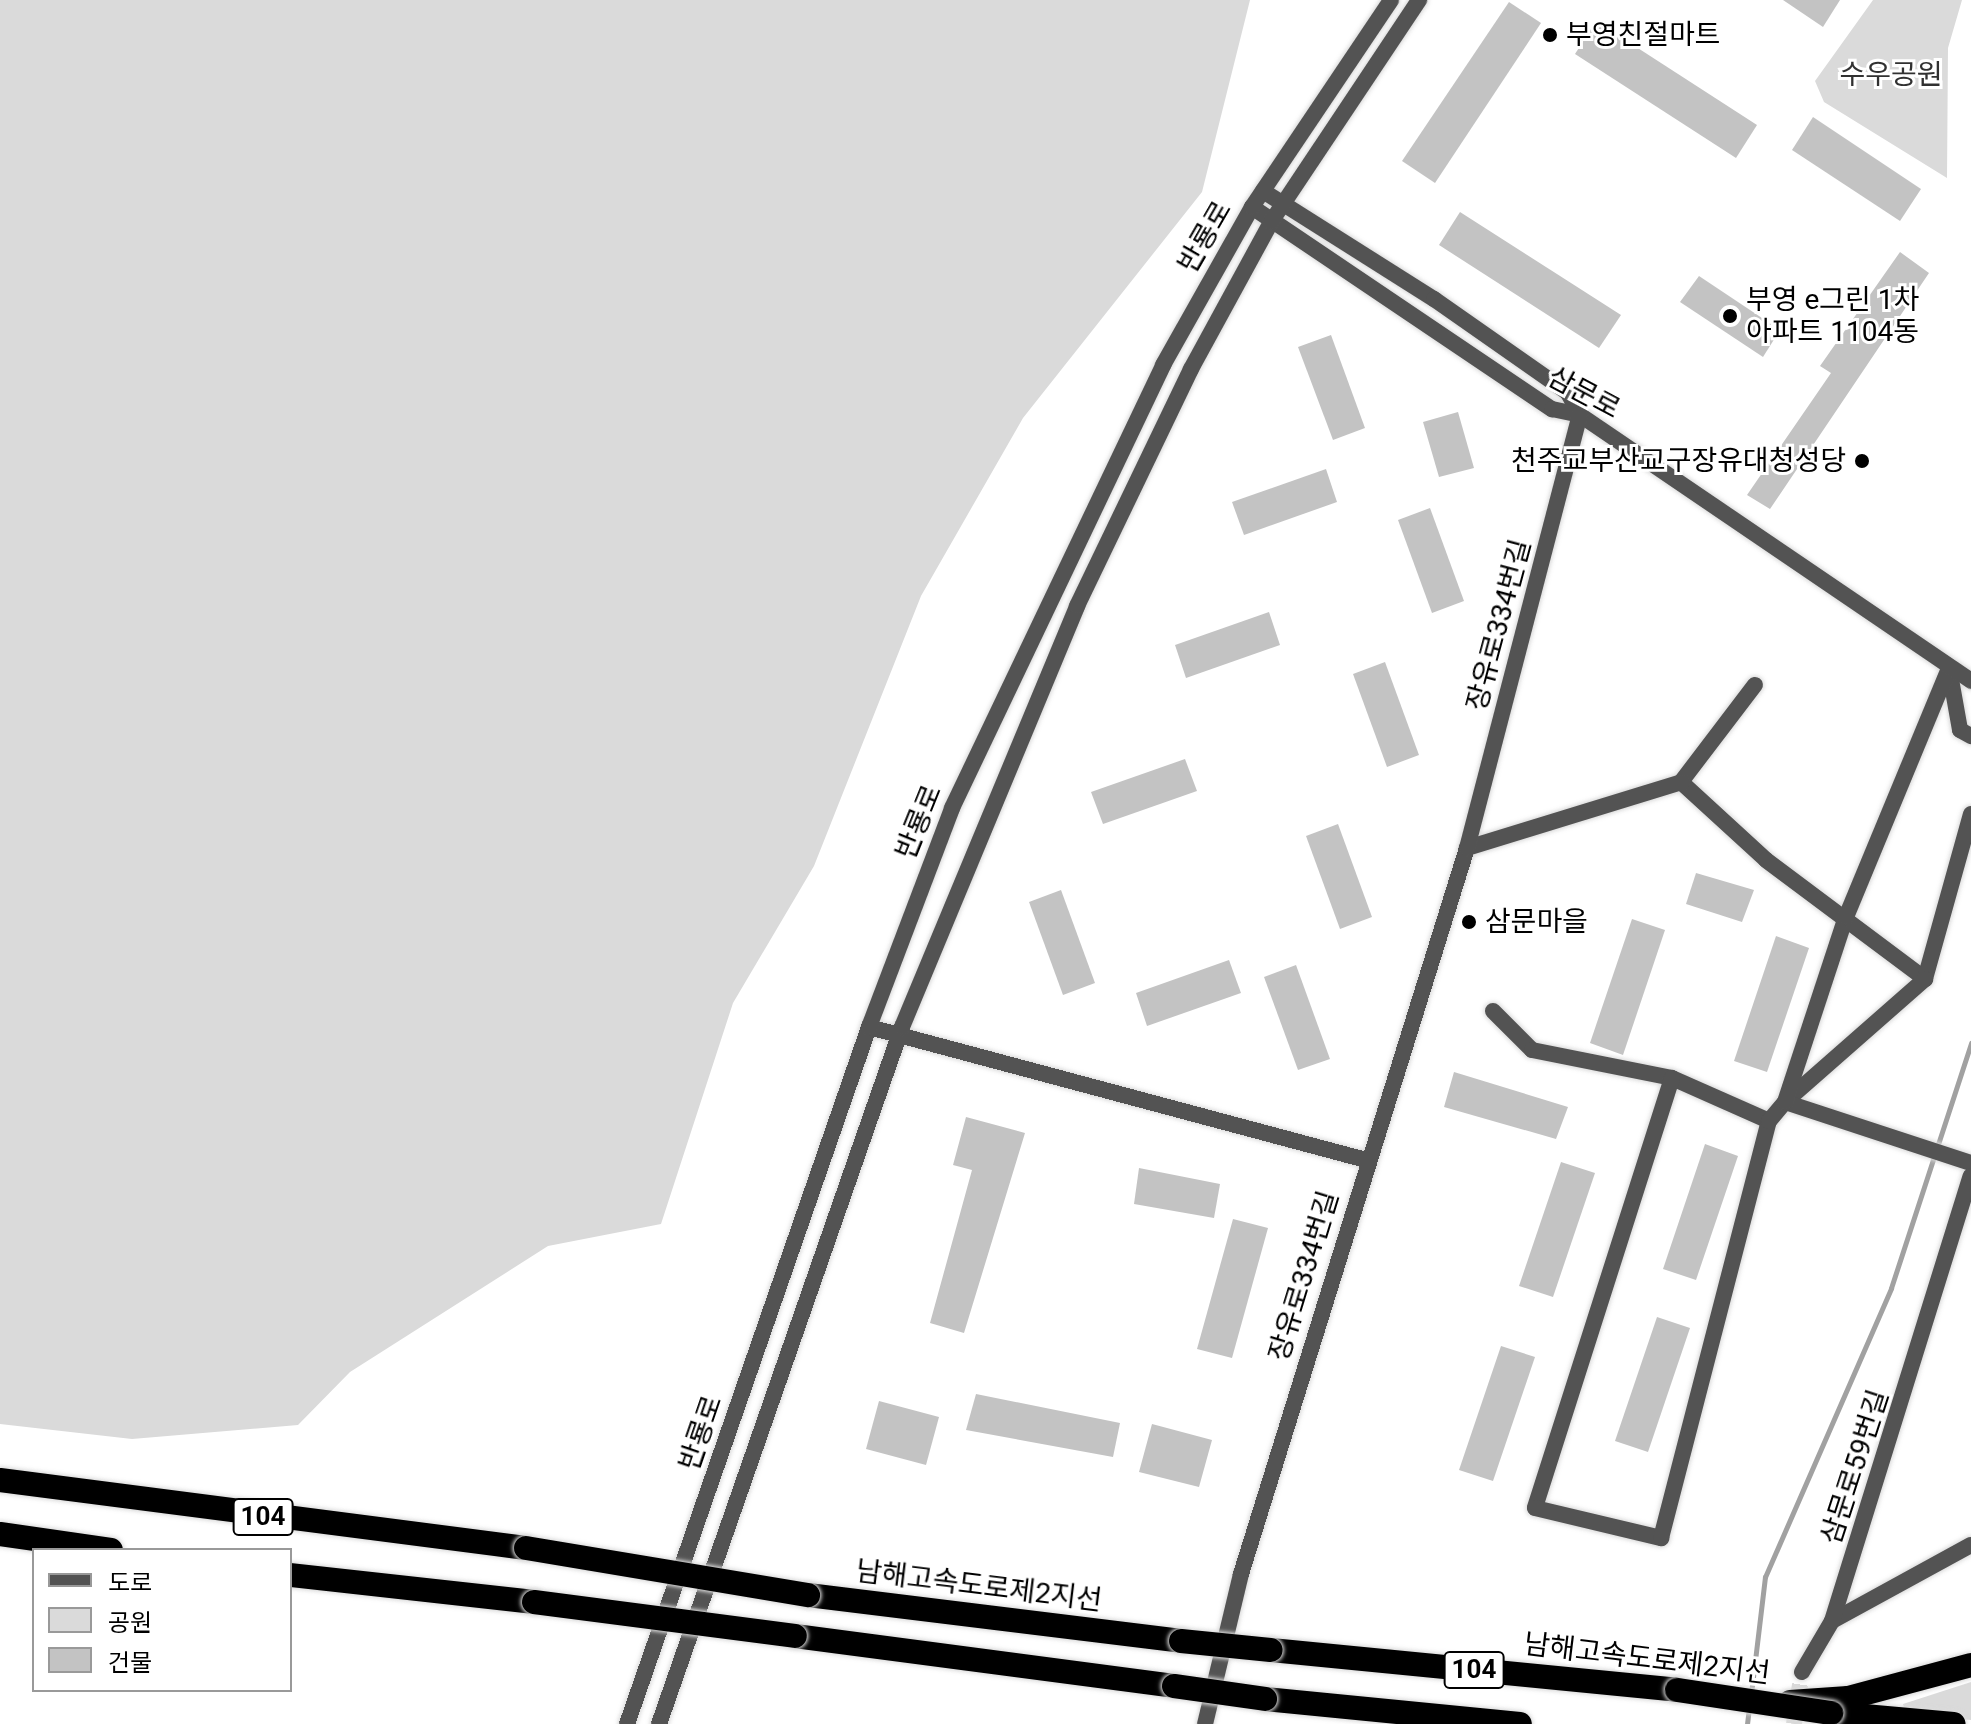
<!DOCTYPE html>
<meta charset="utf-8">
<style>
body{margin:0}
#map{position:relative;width:1971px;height:1724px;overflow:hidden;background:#fff;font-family:Roboto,"Noto Sans KR",sans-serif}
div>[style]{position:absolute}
.green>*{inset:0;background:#dadada}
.stream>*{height:5px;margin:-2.5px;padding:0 2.5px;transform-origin:2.5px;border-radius:2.5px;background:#a1a1a1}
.building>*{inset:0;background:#c3c3c3}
.minor-tunnel>*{height:16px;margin-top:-8px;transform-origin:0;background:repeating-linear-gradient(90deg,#d9d9d9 0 16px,transparent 0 24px)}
.roads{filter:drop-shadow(0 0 2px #dbdbdb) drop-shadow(0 0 2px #dbdbdb)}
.minor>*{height:16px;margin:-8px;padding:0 8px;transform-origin:8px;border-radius:8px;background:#535353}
.tertiary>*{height:16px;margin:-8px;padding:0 8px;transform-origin:8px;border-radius:8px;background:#535353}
.motorway>*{height:24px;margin:-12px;padding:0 12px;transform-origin:12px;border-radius:12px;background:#000}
.bridges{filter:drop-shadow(0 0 2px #dbdbdb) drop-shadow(0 0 2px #dbdbdb)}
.motorway-bridge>*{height:24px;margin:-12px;padding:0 12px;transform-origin:12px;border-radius:12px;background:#000}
.dots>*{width:22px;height:22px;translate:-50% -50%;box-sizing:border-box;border:4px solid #fff;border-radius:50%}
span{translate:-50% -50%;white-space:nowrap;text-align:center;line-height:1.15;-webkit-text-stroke:6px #fff;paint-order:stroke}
.shield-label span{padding:2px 6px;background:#fff;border:2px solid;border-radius:6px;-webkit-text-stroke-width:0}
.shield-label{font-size:26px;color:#000;font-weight:700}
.poi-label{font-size:28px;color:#000}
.left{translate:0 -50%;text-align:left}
.right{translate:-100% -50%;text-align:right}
.park-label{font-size:28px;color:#313131}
.street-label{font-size:28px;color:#000}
.legend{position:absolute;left:32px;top:1548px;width:260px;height:144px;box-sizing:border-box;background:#fff;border:2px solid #999;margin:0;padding:10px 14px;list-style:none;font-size:24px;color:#000}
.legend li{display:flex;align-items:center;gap:16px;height:40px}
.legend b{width:40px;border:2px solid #999}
</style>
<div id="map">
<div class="green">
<div style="clip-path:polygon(0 0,1250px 0,1202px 192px,1023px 418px,921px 596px,814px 866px,733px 1003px,661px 1224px,548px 1246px,350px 1372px,298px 1425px,132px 1439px,0 1424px)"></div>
<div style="clip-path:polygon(1873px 0,1962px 0,1948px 48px,1947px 178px,1824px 102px,1815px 81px)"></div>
<div style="clip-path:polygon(1971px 1682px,1971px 1720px,1906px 1715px,1903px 1704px)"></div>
</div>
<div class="stream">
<div style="left:1751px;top:1694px;width:118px;rotate:-83.2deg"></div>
<div style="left:1765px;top:1577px;width:315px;rotate:-66.4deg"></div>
<div style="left:1891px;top:1288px;width:258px;rotate:-71.9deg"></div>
<div style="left:1747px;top:1724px;width:16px;rotate:-83deg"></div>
</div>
<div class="building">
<div style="clip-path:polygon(1783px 0,1840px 0,1823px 27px)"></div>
<div style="clip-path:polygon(1509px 2px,1541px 23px,1435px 183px,1402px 161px)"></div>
<div style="clip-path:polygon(1596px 21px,1757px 125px,1736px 158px,1575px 54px)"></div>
<div style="clip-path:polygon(1813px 117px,1921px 189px,1900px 221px,1792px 150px)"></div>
<div style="clip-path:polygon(1460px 212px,1621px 315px,1599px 348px,1439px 245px)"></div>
<div style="clip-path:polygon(1900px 252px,1929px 273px,1770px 509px,1747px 495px,1831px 373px,1820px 366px)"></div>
<div style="clip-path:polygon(1699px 276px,1780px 330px,1763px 357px,1680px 302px)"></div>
<div style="clip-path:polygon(1331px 335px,1365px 428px,1333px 440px,1298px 347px)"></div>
<div style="clip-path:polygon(1458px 412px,1474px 468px,1439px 477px,1423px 422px)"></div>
<div style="clip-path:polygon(1326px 469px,1337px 502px,1244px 535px,1232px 502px)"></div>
<div style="clip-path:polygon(1430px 508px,1464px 601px,1432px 613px,1398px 520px)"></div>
<div style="clip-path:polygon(1269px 612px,1280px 645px,1186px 678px,1175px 645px)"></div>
<div style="clip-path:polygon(1385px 662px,1419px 755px,1387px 767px,1353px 674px)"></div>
<div style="clip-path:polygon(1185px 759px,1197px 791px,1103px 824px,1091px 792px)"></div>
<div style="clip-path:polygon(1338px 824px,1372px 917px,1340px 929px,1306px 836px)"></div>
<div style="clip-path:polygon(1696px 873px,1754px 890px,1742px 922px,1686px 904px)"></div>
<div style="clip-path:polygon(1061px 890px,1095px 983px,1063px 995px,1029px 902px)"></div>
<div style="clip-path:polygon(1632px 919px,1665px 930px,1623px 1055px,1590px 1043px)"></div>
<div style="clip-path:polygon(1776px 936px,1809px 948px,1767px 1072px,1734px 1061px)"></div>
<div style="clip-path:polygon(1229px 960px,1241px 993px,1147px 1026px,1136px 993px)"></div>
<div style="clip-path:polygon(1296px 965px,1330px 1059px,1298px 1070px,1264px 977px)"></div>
<div style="clip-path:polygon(1454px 1072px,1568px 1107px,1556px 1139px,1444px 1107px)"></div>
<div style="clip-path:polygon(966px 1117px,1025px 1133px,964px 1333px,930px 1323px,972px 1170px,953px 1165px)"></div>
<div style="clip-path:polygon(1705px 1144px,1738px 1156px,1696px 1280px,1663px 1269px)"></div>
<div style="clip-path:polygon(1561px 1162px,1595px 1173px,1553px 1297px,1519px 1286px)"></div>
<div style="clip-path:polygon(1139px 1168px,1220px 1184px,1214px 1218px,1134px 1204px)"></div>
<div style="clip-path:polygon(1233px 1219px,1268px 1228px,1232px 1358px,1197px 1349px)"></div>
<div style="clip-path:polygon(1657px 1317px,1690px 1328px,1648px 1452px,1615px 1441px)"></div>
<div style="clip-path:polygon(1501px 1346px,1535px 1357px,1493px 1481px,1459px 1470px)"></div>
<div style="clip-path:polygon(976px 1394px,1120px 1423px,1113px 1457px,966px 1430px)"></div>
<div style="clip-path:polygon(879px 1401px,939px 1417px,926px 1465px,866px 1449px)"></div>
<div style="clip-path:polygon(1152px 1424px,1212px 1440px,1199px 1487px,1139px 1472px)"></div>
</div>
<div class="minor-tunnel">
<div style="left:1794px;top:1724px;width:53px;rotate:-81.3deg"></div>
</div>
<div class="roads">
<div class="minor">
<div style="left:1949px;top:668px;width:63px;rotate:79.9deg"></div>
<div style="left:1960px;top:730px;width:13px;rotate:29deg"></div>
<div style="left:1681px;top:782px;width:115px;rotate:42.5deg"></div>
<div style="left:1766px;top:860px;width:199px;rotate:36.8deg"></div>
<div style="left:1681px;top:782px;width:122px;rotate:-52.7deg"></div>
<div style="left:1971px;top:814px;width:171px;rotate:105.6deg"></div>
<div style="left:1925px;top:979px;width:186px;rotate:138.7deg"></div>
<div style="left:1785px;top:1102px;width:196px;rotate:18.2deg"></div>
<div style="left:1467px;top:848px;width:224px;rotate:-17.1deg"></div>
<div style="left:1493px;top:1011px;width:55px;rotate:45deg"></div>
<div style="left:1532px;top:1050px;width:143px;rotate:11.3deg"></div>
<div style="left:1672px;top:1078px;width:106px;rotate:23.9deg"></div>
<div style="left:1672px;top:1078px;width:451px;rotate:107.7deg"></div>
<div style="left:1535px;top:1508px;width:130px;rotate:13.4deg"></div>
<div style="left:1661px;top:1538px;width:431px;rotate:-75.5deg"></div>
<div style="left:1769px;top:1121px;width:25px;rotate:-50deg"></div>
<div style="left:1785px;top:1102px;width:195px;rotate:-71.8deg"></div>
<div style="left:1846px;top:917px;width:269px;rotate:-67.5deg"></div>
<div style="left:1832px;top:1621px;width:158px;rotate:-28.7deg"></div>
<div style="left:1802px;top:1672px;width:59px;rotate:-59.5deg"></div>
<div style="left:1832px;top:1621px;width:466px;rotate:-72.7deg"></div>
</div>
<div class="tertiary">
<div style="left:1263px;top:191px;width:202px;rotate:32.3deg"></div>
<div style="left:1434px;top:299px;width:164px;rotate:35deg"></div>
<div style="left:1568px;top:393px;width:25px;rotate:61deg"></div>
<div style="left:1252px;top:207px;width:362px;rotate:34deg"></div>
<div style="left:1552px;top:409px;width:29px;rotate:12deg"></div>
<div style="left:1580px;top:415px;width:473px;rotate:34.2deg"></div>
<div style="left:869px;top:1027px;width:514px;rotate:14.98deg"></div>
<div style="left:627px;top:1724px;width:738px;rotate:-70.85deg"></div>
<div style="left:869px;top:1027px;width:234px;rotate:-69.2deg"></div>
<div style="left:952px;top:808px;width:491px;rotate:-64.5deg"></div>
<div style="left:1163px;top:365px;width:181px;rotate:-60.6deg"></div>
<div style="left:1252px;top:207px;width:249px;rotate:-56.1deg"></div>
<div style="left:659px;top:1724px;width:738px;rotate:-70.78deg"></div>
<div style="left:902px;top:1027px;width:456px;rotate:-67.4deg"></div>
<div style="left:1077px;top:606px;width:263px;rotate:-64.3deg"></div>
<div style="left:1191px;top:369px;width:167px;rotate:-61.4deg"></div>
<div style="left:1271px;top:222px;width:267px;rotate:-56.3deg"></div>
<div style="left:1205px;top:1724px;width:154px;rotate:-76.5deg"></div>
<div style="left:1241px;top:1574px;width:760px;rotate:-72.71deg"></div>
<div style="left:1467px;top:848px;width:448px;rotate:-75.4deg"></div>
</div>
<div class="motorway">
<div style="left:0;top:1480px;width:530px;rotate:7.37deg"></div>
<div style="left:0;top:1534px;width:112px;rotate:8.2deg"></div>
<div style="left:290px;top:1575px;width:245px;rotate:6.3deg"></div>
<div style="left:808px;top:1595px;width:376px;rotate:7deg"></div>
<div style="left:795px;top:1636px;width:382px;rotate:7.5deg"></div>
<div style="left:1271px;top:1650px;width:408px;rotate:5.6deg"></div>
<div style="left:1265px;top:1699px;width:256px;rotate:5.6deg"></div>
<div style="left:1790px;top:1702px;width:58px;rotate:-3.9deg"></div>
<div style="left:1848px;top:1698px;width:127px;rotate:-15deg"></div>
<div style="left:1831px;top:1713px;width:123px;rotate:5.1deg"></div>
</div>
</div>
<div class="bridges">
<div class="motorway-bridge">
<div style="left:526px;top:1548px;width:286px;rotate:9.5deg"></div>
<div style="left:534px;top:1602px;width:263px;rotate:7.4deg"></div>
<div style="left:1181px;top:1641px;width:90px;rotate:5.7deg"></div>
<div style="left:1174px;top:1686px;width:92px;rotate:8.1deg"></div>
<div style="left:1677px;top:1690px;width:156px;rotate:8.5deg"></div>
</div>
</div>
<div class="dots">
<div style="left:1550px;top:35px;background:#000"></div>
<div style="left:1730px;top:316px;background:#000"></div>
<div style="left:1862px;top:461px;background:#000"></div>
<div style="left:1469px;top:922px;background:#000"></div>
</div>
<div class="shield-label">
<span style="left:263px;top:1517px">104</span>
<span style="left:1474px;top:1670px">104</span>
</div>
<div class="poi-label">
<span class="left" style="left:1566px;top:35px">부영친절마트</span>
<span class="left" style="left:1746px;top:316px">부영 e그린 1차<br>아파트 1104동</span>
<span class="right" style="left:1846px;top:461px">천주교부산교구장유대청성당</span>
<span class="left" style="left:1485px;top:922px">삼문마을</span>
</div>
<div class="park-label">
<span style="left:1891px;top:75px">수우공원</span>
</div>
<div class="street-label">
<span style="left:1205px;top:237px;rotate:-60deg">반룡로</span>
<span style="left:1584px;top:393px;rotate:28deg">삼문로</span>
<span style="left:1499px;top:625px;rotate:-75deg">장유로334번길</span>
<span style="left:919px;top:822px;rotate:-68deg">반룡로</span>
<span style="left:1304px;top:1276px;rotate:-73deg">장유로334번길</span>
<span style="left:701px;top:1433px;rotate:-71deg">반룡로</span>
<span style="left:1855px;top:1467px;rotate:-72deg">삼문로59번길</span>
<span style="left:979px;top:1586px;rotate:7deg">남해고속도로제2지선</span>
<span style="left:1647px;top:1659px;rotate:7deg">남해고속도로제2지선</span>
</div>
<ul class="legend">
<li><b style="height:10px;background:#535353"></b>도로</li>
<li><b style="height:22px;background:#dadada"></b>공원</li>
<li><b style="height:22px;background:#c3c3c3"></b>건물</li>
</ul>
</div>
